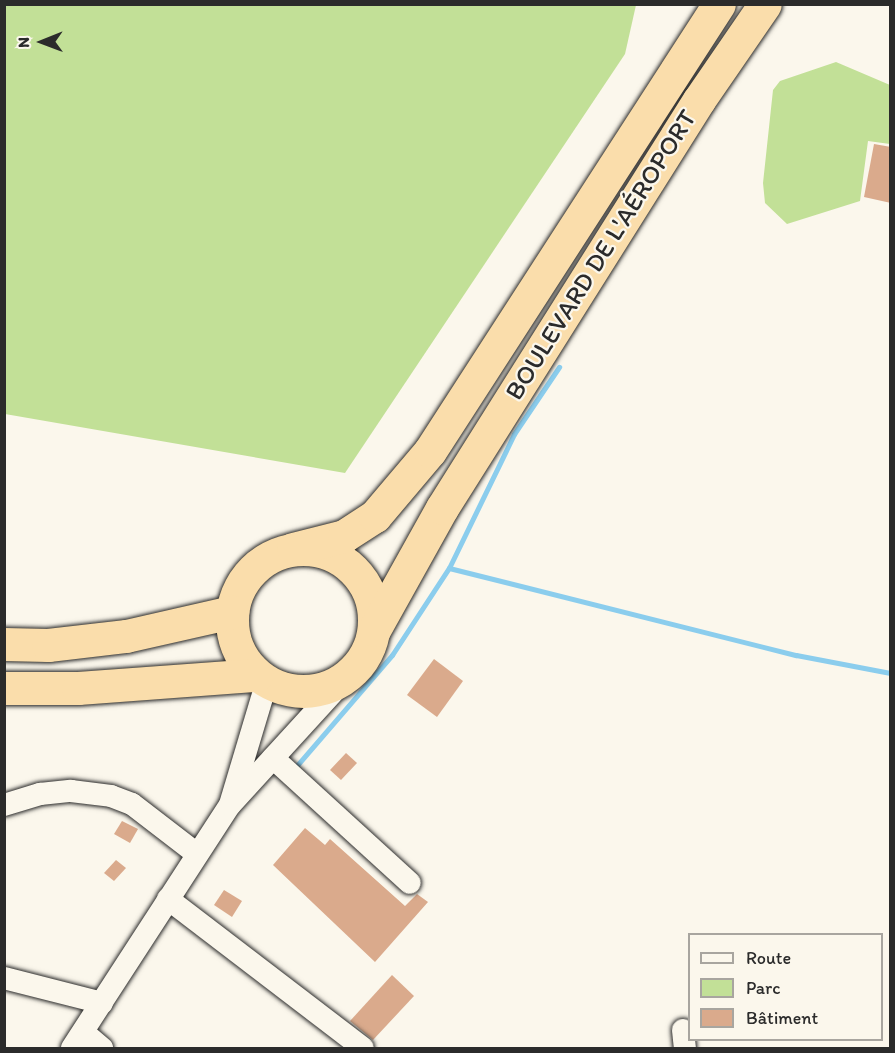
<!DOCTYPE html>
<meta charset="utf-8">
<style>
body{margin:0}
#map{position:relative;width:895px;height:1053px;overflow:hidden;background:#fbf7ec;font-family:Itim,sans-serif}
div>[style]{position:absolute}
.green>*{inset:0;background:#c2e097}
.stream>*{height:5px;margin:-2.5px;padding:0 2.5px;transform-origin:2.5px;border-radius:2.5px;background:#8bcded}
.building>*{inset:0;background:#daaa8c}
.roads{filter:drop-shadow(0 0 2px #2b2b2b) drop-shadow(0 0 2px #2b2b2b)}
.minor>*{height:22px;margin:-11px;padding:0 11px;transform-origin:11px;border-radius:11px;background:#fbf7ec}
.highway>*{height:33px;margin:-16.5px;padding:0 16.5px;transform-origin:16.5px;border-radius:16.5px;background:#faddab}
.highway>.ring{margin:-16.5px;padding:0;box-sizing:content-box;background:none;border:33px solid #faddab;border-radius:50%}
span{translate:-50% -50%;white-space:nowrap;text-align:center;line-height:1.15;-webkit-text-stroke:4.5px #fbf7ec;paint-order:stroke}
.street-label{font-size:26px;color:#2b2b2b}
.frame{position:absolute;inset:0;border:6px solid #2b2b2b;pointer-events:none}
.legend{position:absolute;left:688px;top:933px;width:195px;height:108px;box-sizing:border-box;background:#fbf7ec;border:2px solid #a8a59f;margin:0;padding:8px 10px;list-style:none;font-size:18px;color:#2b2b2b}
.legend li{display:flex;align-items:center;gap:12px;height:30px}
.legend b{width:30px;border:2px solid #a8a59f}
.north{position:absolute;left:12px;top:12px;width:60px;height:60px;-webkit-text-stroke:4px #fbf7ec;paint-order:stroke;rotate:269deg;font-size:16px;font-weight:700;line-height:24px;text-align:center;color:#2b2b2b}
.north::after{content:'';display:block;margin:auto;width:21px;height:27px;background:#2b2b2b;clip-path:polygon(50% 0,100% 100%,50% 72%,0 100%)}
</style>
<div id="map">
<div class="green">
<div style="clip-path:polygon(4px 5px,5px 4px,636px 5px,625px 54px,345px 473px,5px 414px)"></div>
<div style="clip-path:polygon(836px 62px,890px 85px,890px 144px,868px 141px,860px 201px,787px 224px,765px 203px,763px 183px,773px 90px,780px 81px)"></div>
</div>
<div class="stream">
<div style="left:449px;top:568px;width:358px;rotate:14.1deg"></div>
<div style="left:796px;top:655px;width:96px;rotate:10.8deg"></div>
<div style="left:293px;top:770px;width:152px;rotate:-49.3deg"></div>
<div style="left:392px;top:655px;width:104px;rotate:-56.8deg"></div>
<div style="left:449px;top:568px;width:149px;rotate:-64.1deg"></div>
<div style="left:514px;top:434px;width:81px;rotate:-56.1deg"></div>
</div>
<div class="building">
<div style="clip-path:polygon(874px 144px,891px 147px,891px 203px,864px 197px)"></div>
<div style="clip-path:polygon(434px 659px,463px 681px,437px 717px,407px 695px)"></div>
<div style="clip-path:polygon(346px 753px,357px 763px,341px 780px,330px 770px)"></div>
<div style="clip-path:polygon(122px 821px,138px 829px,130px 843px,114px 834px)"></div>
<div style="clip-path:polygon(305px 828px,325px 845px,330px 839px,405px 906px,417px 894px,428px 902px,375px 962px,273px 865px)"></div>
<div style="clip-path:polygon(116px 860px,126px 868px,114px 881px,104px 873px)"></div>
<div style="clip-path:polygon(224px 890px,242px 901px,232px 917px,214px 905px)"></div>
<div style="clip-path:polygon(392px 975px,414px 996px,373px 1040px,350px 1021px)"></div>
</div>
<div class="roads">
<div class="minor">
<div style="left:273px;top:758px;width:185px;rotate:42.4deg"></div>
<div style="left:231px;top:801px;width:125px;rotate:-73.3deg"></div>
<div style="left:4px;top:805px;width:38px;rotate:-17deg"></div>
<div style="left:40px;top:794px;width:31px;rotate:-6deg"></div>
<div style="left:71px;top:791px;width:40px;rotate:7.1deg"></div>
<div style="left:111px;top:796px;width:22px;rotate:21deg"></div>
<div style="left:132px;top:804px;width:82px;rotate:37.6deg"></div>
<div style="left:168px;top:899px;width:245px;rotate:37.4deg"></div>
<div style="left:4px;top:978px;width:101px;rotate:14.3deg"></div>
<div style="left:683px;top:1030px;width:18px;rotate:84deg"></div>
<div style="left:83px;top:1032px;width:25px;rotate:40deg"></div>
<div style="left:72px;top:1048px;width:290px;rotate:-57deg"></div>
<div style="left:230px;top:805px;width:171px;rotate:-47.6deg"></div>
</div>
<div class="highway">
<div class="ring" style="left:232px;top:549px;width:109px;height:109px"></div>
<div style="left:293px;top:549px;width:53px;rotate:-14.3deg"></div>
<div style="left:344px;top:536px;width:37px;rotate:-33deg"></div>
<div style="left:375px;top:516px;width:85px;rotate:-49.8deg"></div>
<div style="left:430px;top:451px;width:532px;rotate:-57.12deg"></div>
<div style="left:374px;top:630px;width:140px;rotate:-60.9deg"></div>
<div style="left:442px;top:508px;width:482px;rotate:-57.8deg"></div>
<div style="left:699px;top:100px;width:116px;rotate:-55.5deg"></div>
<div style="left:4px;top:644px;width:44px;rotate:1.3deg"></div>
<div style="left:48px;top:645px;width:79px;rotate:-6.6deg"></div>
<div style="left:126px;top:636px;width:109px;rotate:-12.8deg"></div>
<div style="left:4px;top:688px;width:74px"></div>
<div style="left:78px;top:688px;width:179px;rotate:-4.2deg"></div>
</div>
</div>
<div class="street-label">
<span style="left:601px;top:255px;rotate:-58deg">BOULEVARD DE L'AÉROPORT</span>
</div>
<div class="frame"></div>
<ul class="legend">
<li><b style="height:8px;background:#fbf7ec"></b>Route</li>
<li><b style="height:16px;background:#c2e097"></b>Parc</li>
<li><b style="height:16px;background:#daaa8c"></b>Bâtiment</li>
</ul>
<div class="north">N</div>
</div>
